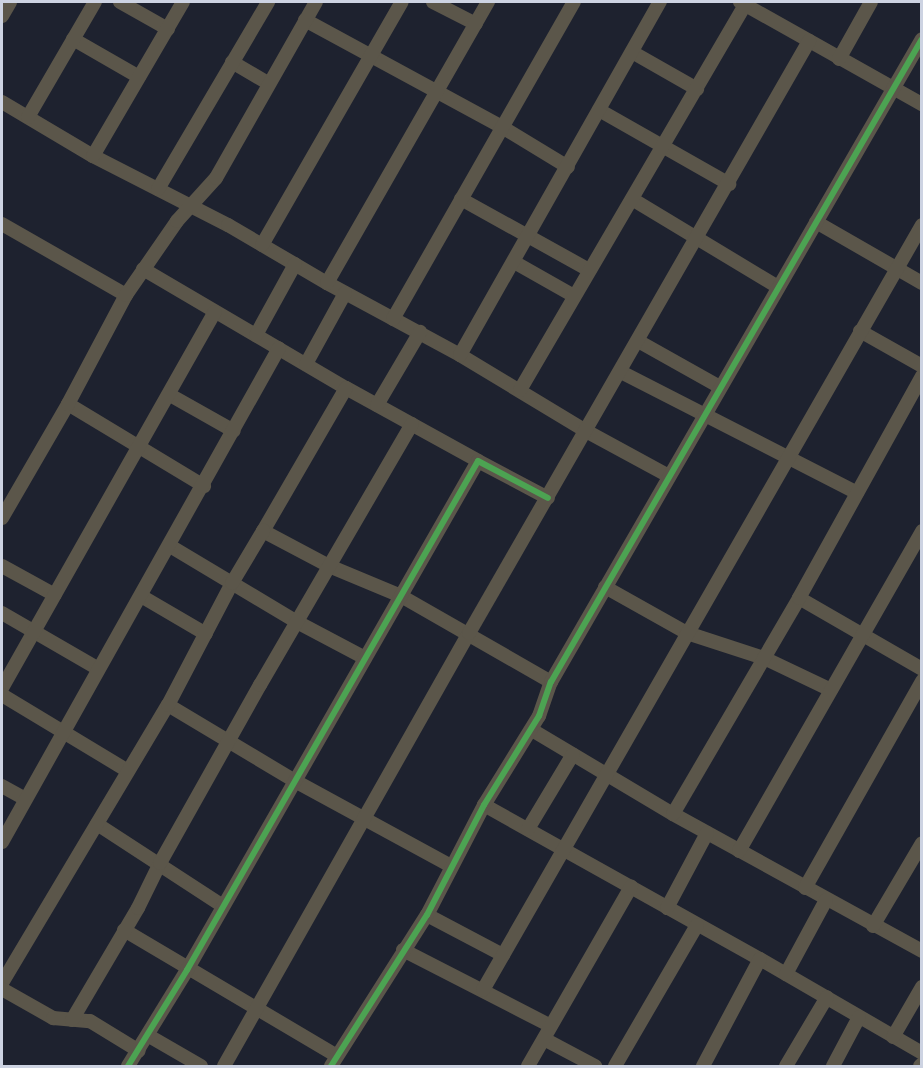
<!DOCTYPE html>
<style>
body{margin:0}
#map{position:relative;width:923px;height:1068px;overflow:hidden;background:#1e222f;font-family:Roboto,sans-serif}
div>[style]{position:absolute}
.street>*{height:14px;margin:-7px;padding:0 7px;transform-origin:7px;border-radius:7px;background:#5b564a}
.cycleway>*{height:6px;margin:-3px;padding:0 3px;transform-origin:3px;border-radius:3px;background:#4ca352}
span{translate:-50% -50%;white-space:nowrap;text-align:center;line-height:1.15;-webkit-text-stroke:4.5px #181f35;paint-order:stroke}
.frame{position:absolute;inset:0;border:3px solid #cdd3e2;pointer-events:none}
</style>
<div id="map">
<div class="street">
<div style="left:120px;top:2px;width:55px;rotate:29.4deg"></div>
<div style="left:433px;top:2px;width:48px;rotate:27.1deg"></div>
<div style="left:740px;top:2px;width:209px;rotate:29.3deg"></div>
<div style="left:2px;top:16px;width:16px;rotate:-60deg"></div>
<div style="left:305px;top:20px;width:224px;rotate:28.5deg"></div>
<div style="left:502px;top:127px;width:77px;rotate:31.2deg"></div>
<div style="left:73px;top:39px;width:76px;rotate:29.9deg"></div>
<div style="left:632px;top:52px;width:75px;rotate:29.6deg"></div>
<div style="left:839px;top:59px;width:65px;rotate:-60.7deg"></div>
<div style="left:232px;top:62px;width:42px;rotate:30.3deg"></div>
<div style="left:2px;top:102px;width:106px;rotate:30.7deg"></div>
<div style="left:93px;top:156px;width:152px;rotate:27.1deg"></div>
<div style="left:228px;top:225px;width:115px;rotate:30.4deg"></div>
<div style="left:327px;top:283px;width:151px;rotate:28.4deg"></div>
<div style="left:460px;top:355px;width:147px;rotate:31.1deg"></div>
<div style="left:586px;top:431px;width:94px;rotate:28.5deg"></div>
<div style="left:599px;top:110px;width:150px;rotate:29.6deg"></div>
<div style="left:28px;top:117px;width:133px;rotate:-59.8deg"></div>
<div style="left:93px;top:156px;width:178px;rotate:-59.7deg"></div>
<div style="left:158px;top:189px;width:217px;rotate:-59.5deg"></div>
<div style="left:461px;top:199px;width:146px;rotate:29deg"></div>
<div style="left:632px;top:199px;width:170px;rotate:31.1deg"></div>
<div style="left:816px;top:222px;width:122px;rotate:29.9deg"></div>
<div style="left:2px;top:224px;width:143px;rotate:29.8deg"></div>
<div style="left:262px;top:245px;width:280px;rotate:-60.1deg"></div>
<div style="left:514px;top:262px;width:69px;rotate:29.5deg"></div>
<div style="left:143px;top:269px;width:235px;rotate:30.4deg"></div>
<div style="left:346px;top:388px;width:151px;rotate:28.9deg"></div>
<div style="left:327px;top:283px;width:324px;rotate:-60.2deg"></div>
<div style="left:393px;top:319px;width:365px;rotate:-60.3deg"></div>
<div style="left:860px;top:331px;width:71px;rotate:29.4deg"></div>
<div style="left:256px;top:335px;width:81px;rotate:-61.2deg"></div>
<div style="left:638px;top:341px;width:94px;rotate:29.3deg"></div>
<div style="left:460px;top:355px;width:406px;rotate:-60.5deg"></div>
<div style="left:306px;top:364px;width:81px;rotate:-61.2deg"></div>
<div style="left:621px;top:372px;width:265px;rotate:27.1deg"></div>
<div style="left:346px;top:388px;width:165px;rotate:120.1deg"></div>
<div style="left:263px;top:531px;width:75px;rotate:27.9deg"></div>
<div style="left:329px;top:566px;width:78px;rotate:22.6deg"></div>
<div style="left:401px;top:596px;width:173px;rotate:29.8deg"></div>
<div style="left:520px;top:390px;width:450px;rotate:-59.7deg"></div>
<div style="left:170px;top:395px;width:73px;rotate:29.4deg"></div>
<div style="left:68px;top:404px;width:159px;rotate:31.1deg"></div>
<div style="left:377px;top:405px;width:85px;rotate:-59.5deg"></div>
<div style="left:2px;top:518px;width:132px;rotate:-59.9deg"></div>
<div style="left:68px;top:404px;width:123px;rotate:-62deg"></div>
<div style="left:126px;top:295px;width:90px;rotate:-55.4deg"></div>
<div style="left:177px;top:221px;width:58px;rotate:-47.8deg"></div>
<div style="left:216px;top:178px;width:202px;rotate:-60.4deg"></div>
<div style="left:170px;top:546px;width:148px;rotate:30.9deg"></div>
<div style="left:297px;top:622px;width:77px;rotate:27.9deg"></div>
<div style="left:2px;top:566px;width:60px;rotate:28.7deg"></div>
<div style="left:605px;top:587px;width:94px;rotate:29.3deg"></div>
<div style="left:687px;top:633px;width:81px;rotate:18deg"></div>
<div style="left:764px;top:658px;width:74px;rotate:25.5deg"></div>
<div style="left:141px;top:596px;width:75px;rotate:30.3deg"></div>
<div style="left:799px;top:598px;width:142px;rotate:30deg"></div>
<div style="left:2px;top:613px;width:110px;rotate:30.1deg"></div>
<div style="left:2px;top:688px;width:432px;rotate:-60.5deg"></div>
<div style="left:2px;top:695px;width:147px;rotate:31.1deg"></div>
<div style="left:168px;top:705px;width:148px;rotate:30.9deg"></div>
<div style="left:295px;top:781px;width:178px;rotate:28.6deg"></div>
<div style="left:532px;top:730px;width:164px;rotate:30.8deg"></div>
<div style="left:673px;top:814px;width:284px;rotate:28.8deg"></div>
<div style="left:2px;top:786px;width:26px;rotate:29deg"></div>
<div style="left:484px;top:805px;width:316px;rotate:29.2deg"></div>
<div style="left:760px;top:959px;width:187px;rotate:30.1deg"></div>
<div style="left:673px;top:814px;width:250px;rotate:-59.7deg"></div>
<div style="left:799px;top:598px;width:254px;rotate:-61deg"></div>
<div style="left:97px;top:824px;width:150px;rotate:33.1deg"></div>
<div style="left:528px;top:829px;width:87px;rotate:-59deg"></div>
<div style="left:2px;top:842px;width:566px;rotate:-60.72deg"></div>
<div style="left:739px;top:851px;width:369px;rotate:-60.2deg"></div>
<div style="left:805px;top:888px;width:238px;rotate:-60.5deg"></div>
<div style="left:667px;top:908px;width:85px;rotate:-61.9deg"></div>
<div style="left:427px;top:915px;width:86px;rotate:27.8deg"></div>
<div style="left:873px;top:926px;width:96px;rotate:-59.4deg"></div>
<div style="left:124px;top:930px;width:247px;rotate:30.6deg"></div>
<div style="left:403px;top:950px;width:166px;rotate:27.2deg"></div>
<div style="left:786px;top:974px;width:84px;rotate:-61.6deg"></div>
<div style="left:2px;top:983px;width:324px;rotate:-59.2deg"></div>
<div style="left:168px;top:705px;width:138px;rotate:-62.3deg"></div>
<div style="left:232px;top:583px;width:61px;rotate:-59.2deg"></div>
<div style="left:2px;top:989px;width:59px;rotate:29.6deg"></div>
<div style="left:53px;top:1018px;width:37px;rotate:5deg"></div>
<div style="left:90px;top:1021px;width:57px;rotate:31.5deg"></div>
<div style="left:483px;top:990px;width:882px;rotate:-60.15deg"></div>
<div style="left:72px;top:1020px;width:130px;rotate:-59.5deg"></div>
<div style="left:138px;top:908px;width:50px;rotate:-63.9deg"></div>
<div style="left:160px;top:863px;width:204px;rotate:-60.7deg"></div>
<div style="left:260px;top:685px;width:302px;rotate:-59.8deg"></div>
<div style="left:149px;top:1036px;width:60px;rotate:30deg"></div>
<div style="left:893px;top:1037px;width:58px;rotate:-59.9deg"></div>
<div style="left:544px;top:1039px;width:58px;rotate:27.9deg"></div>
<div style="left:128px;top:1066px;width:113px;rotate:-58.4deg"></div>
<div style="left:187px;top:970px;width:586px;rotate:-60.24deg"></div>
<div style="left:478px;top:461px;width:79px;rotate:27.9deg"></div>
<div style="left:224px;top:1066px;width:498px;rotate:-60.5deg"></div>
<div style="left:469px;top:633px;width:683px;rotate:-60.13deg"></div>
<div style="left:331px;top:1066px;width:179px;rotate:-57.6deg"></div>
<div style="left:427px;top:915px;width:124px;rotate:-62.6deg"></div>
<div style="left:484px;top:805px;width:105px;rotate:-58.3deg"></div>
<div style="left:539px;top:716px;width:36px;rotate:-71deg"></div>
<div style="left:551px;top:682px;width:742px;rotate:-60.02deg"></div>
<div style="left:528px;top:1066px;width:207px;rotate:-60.1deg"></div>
<div style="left:615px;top:1066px;width:163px;rotate:-59.8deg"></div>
<div style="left:703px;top:1066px;width:121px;rotate:-62deg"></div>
<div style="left:786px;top:1066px;width:80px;rotate:-59.3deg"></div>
<div style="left:833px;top:1066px;width:55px;rotate:-62deg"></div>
<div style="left:920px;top:1066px;width:3px;rotate:-45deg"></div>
</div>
<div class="cycleway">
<div style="left:128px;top:1066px;width:113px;rotate:-58.4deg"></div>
<div style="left:187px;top:970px;width:586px;rotate:-60.24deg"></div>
<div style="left:478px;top:461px;width:79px;rotate:27.9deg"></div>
<div style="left:331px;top:1066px;width:179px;rotate:-57.6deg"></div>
<div style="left:427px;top:915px;width:124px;rotate:-62.6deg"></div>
<div style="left:484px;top:805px;width:105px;rotate:-58.3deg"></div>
<div style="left:539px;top:716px;width:36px;rotate:-71deg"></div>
<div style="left:551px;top:682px;width:742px;rotate:-60.02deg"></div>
</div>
<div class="frame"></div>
</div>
